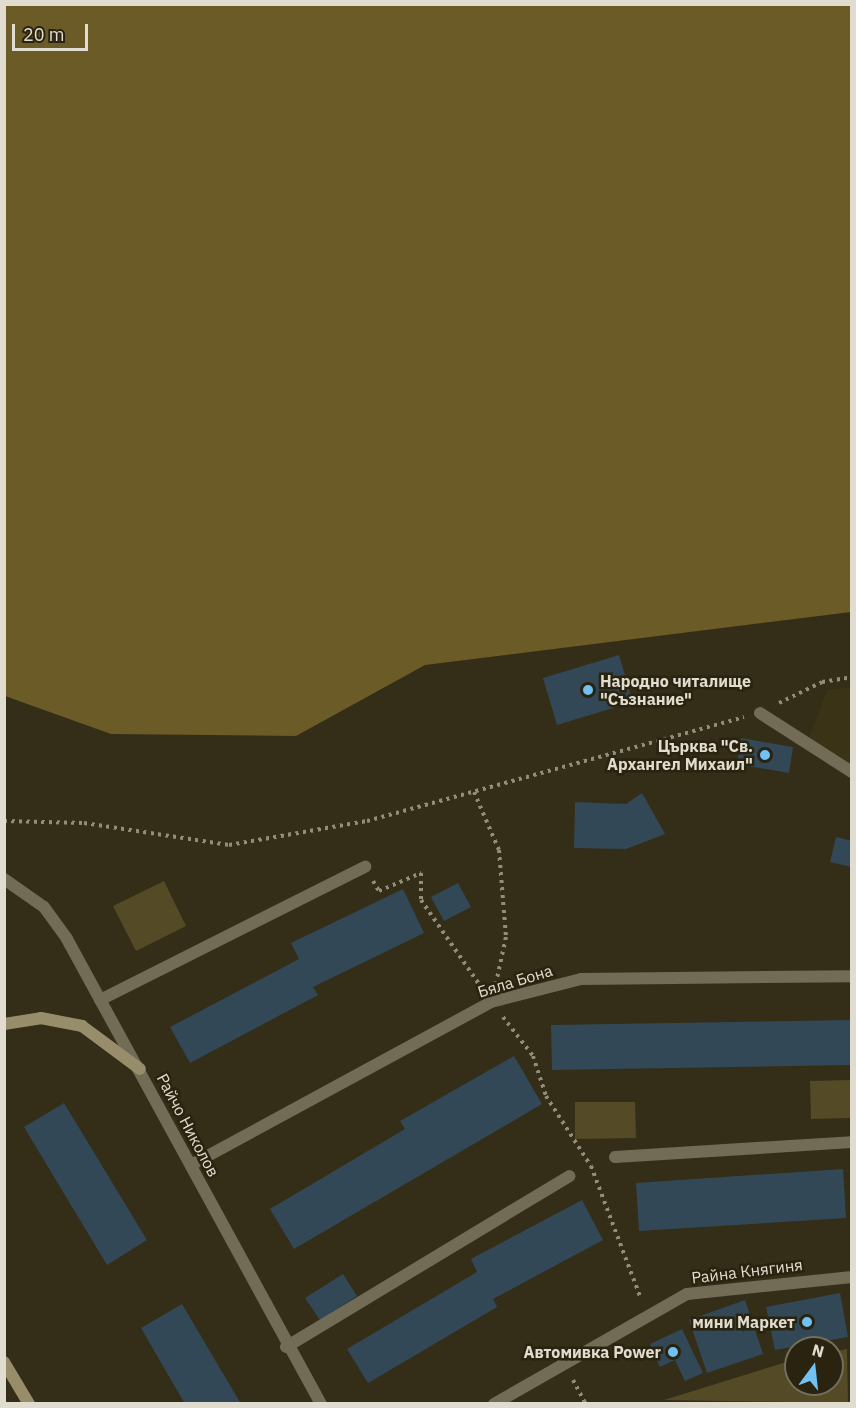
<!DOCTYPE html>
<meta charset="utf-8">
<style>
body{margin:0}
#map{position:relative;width:856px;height:1408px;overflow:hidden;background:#342d18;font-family:"IBM Plex Sans",sans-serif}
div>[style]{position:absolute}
.built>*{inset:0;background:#3b3316}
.green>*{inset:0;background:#544a26}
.forest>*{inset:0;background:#6b5b26}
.building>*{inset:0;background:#334856}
.path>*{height:4px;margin-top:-2px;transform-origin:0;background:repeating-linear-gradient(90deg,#928c7c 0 3px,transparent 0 7.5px)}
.service>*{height:12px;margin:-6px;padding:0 6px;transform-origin:6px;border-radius:6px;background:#726b55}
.minor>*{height:12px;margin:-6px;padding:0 6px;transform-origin:6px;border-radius:6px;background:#726b55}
.secondary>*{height:12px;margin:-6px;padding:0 6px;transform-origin:6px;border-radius:6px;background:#988d6a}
.dots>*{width:16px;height:16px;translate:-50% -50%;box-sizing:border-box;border:3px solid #2a230f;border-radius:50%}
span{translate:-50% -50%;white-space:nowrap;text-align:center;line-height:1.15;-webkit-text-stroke:5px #2a230f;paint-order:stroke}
.poi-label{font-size:16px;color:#e0dccf;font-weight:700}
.left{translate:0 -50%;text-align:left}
.right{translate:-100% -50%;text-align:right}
.street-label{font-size:16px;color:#e0dccf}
.frame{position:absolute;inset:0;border:6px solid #e0dccf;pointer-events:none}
.north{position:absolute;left:784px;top:1336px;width:60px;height:60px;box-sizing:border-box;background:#2a230f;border:2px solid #736d5c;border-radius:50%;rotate:15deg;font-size:16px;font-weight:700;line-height:24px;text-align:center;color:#e0dccf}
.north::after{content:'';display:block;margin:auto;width:21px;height:27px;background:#71c1f5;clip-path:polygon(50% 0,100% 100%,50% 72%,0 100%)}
.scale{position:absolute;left:12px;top:24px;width:76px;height:27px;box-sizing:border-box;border:3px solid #e0dccf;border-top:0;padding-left:8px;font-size:18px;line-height:21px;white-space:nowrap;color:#e0dccf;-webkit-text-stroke:4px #2a230f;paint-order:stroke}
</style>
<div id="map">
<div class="built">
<div style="clip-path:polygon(851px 687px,851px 772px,807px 743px,827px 690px)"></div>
</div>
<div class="green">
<div style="clip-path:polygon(164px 881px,186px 926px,136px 951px,113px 906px)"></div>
<div style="clip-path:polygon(851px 1080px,851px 1118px,811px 1119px,810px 1081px)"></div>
<div style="clip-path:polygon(575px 1102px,635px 1102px,636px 1138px,575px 1139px)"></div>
<div style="clip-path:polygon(847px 1349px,848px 1403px,664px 1400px,796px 1359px,796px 1384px,832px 1384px,832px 1352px)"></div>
</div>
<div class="forest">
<div style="clip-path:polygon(4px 5px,851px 5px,851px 612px,425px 665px,296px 736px,111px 734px,5px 696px)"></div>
</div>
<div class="building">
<div style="clip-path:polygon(619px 655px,633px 702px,557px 725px,543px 678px)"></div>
<div style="clip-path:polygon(741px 738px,793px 747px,789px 773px,737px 764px)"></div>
<div style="clip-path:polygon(642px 793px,665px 834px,626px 849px,574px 848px,575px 802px,626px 804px)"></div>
<div style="clip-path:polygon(836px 837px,852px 841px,852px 867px,830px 862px)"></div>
<div style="clip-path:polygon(458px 883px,471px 907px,444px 921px,431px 897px)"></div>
<div style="clip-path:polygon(403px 889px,424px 933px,313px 987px,318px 995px,190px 1063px,170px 1027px,299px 959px,291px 943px)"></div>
<div style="clip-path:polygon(852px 1020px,852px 1065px,552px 1070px,551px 1025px)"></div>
<div style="clip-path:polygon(514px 1056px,542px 1104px,294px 1249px,270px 1209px,405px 1129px,400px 1121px)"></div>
<div style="clip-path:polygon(64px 1103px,147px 1240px,107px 1265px,24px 1127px)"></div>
<div style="clip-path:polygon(843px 1169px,846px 1218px,639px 1231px,636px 1183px)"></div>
<div style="clip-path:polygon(582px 1200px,603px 1240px,493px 1299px,497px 1307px,368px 1383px,347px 1349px,477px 1272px,471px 1259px)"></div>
<div style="clip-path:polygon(343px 1274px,357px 1296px,320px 1320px,305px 1298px)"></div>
<div style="clip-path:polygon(840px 1293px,848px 1337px,775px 1350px,766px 1307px)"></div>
<div style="clip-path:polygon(745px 1300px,763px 1354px,707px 1373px,689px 1320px)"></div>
<div style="clip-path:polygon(182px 1304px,241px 1404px,185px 1404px,141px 1328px)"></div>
<div style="clip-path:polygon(682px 1329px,703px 1373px,685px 1381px,675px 1360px,660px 1367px,650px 1344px)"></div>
</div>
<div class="path">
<div style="left:779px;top:703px;width:48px;rotate:-26deg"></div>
<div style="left:822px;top:682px;width:30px;rotate:-9deg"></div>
<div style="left:474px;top:792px;width:63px;rotate:66.7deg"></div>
<div style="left:499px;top:850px;width:87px;rotate:85.4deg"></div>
<div style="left:506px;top:937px;width:47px;rotate:102.3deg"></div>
<div style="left:4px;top:821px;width:80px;rotate:1.4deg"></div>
<div style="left:84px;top:823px;width:147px;rotate:8.6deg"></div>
<div style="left:229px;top:845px;width:140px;rotate:-9.9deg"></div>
<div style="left:367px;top:821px;width:391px;rotate:-15.4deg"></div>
<div style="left:373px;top:881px;width:12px;rotate:59deg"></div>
<div style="left:379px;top:891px;width:46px;rotate:-23.2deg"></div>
<div style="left:421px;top:873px;width:27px;rotate:90deg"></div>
<div style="left:421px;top:900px;width:106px;rotate:55.4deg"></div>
<div style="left:503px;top:1017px;width:49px;rotate:52.4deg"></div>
<div style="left:533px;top:1056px;width:42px;rotate:72deg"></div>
<div style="left:546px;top:1096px;width:83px;rotate:57.3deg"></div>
<div style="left:591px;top:1166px;width:142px;rotate:69.4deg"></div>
<div style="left:573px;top:1380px;width:27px;rotate:62deg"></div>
</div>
<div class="service">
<div style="left:100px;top:1000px;width:297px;rotate:-26.7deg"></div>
<div style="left:615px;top:1157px;width:237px;rotate:-3.6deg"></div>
<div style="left:286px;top:1347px;width:331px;rotate:-31.1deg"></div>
</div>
<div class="minor">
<div style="left:760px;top:713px;width:109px;rotate:32.7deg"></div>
<div style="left:4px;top:879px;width:49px;rotate:35deg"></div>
<div style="left:44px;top:907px;width:39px;rotate:54deg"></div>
<div style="left:67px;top:939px;width:530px;rotate:61.36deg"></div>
<div style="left:191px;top:1165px;width:341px;rotate:-28.5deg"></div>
<div style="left:491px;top:1002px;width:93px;rotate:-14.3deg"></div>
<div style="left:581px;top:979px;width:271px;rotate:-0.6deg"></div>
<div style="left:494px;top:1404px;width:222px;rotate:-29.7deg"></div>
<div style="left:687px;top:1294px;width:166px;rotate:-5.9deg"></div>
</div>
<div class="secondary">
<div style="left:4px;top:1024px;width:37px;rotate:-9deg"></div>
<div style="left:41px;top:1018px;width:42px;rotate:11deg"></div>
<div style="left:82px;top:1026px;width:72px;rotate:36.6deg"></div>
<div style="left:4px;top:1362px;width:49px;rotate:59.2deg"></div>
</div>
<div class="dots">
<div style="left:588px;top:690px;background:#71c1f5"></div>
<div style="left:765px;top:755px;background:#71c1f5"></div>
<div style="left:807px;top:1322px;background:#71c1f5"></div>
<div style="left:673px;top:1352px;background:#71c1f5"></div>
</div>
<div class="poi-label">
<span class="left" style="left:600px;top:690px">Народно читалище<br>"Съзнание"</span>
<span class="right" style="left:753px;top:755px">Църква "Св.<br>Архангел Михаил"</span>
<span class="right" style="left:795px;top:1322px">мини Маркет</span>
<span class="right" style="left:661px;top:1352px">Автомивка Power</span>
</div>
<div class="street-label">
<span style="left:515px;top:981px;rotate:-17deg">Бяла Бона</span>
<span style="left:188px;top:1125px;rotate:62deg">Райчо Николов</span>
<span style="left:747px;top:1271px;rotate:-7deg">Райна Княгиня</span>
</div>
<div class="frame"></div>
<div class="north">N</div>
<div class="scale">20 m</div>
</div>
